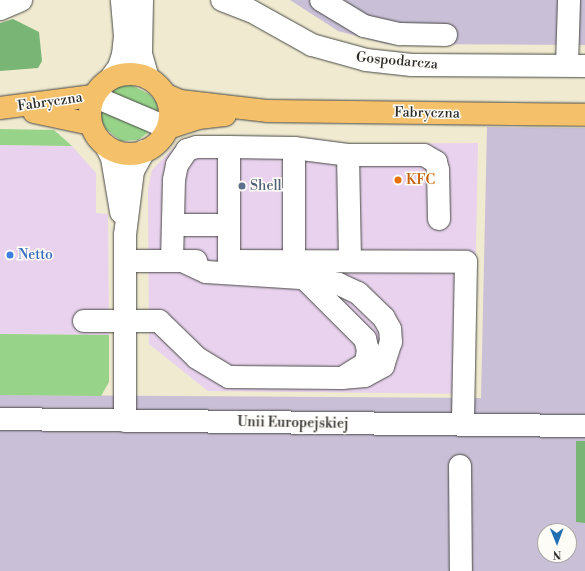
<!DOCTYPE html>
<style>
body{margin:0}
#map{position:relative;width:585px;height:571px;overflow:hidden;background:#efead0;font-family:"Libre Bodoni",serif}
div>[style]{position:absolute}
.built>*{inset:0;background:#e8d2ee}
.industrial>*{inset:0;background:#c9bfd7}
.green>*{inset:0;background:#97d489}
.forest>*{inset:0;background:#79b675}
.roads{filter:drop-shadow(0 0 1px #484844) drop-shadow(0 0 1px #484844)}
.minor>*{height:22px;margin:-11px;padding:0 11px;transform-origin:11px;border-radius:11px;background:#fff}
.major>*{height:22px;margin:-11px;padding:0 11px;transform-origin:11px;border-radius:11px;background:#f4c16a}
.major>.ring{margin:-11px;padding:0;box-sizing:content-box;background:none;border:22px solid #f4c16a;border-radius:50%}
.dots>*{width:11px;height:11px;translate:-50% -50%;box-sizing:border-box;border:2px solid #fdfcf7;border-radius:50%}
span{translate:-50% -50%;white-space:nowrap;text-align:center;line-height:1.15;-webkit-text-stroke:3px #fdfcf7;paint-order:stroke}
.street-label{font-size:14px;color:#2b2b2b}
.food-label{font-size:14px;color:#c56008}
.left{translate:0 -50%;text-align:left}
.service-label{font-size:14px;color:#4e5e75}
.shop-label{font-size:14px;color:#366cbe}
.north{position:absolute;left:537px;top:523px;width:40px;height:40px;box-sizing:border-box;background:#fdfcf7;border:1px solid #a9a8a5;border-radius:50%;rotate:179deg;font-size:11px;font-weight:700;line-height:16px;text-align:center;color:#2b2b2b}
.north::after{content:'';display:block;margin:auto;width:14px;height:18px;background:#1f6fb2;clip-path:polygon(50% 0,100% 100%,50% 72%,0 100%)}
</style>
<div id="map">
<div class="built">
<div style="clip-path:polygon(217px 137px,309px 138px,348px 144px,478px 143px,473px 394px,208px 391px,149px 344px,148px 190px,152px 170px,182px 139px)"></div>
<div style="clip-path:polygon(0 145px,72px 146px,96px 173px,96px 213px,108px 214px,109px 335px,0 334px)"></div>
</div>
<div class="industrial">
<div style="clip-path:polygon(290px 0,585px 0,585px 45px,387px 44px,338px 31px)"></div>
<div style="clip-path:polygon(evenodd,487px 127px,585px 128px,585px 571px,0 571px,0 395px,481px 398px,487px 127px,545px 531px,569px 531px,569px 555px,545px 555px,545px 531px)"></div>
</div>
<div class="green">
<div style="clip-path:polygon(131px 85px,149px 94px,156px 102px,158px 111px,110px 93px,119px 87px)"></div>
<div style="clip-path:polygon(102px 110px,153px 129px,138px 140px,121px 141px,106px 129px,101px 120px)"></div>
<div style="clip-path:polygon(0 129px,54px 130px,72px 146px,0 145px)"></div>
<div style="clip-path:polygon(0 334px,109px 335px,109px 382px,101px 396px,0 395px)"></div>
</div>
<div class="forest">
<div style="clip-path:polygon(13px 19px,39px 32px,42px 61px,38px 68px,0 71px,0 23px)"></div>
<div style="clip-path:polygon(576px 441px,585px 441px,585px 523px,576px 522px)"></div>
</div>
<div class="roads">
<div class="minor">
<div style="left:142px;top:0;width:54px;rotate:91.1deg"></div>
<div style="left:141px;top:54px;width:25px;rotate:74deg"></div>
<div style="left:222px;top:0;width:31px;rotate:21deg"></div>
<div style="left:251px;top:11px;width:70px;rotate:29.1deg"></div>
<div style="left:312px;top:45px;width:56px;rotate:15.5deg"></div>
<div style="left:366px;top:60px;width:46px;rotate:6.2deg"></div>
<div style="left:412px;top:65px;width:173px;rotate:0.3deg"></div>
<div style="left:321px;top:0;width:50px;rotate:31.2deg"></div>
<div style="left:364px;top:26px;width:37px;rotate:13deg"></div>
<div style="left:400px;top:34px;width:46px;rotate:1.2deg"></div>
<div style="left:0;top:9px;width:23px;rotate:-23deg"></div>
<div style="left:567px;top:65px;width:65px;rotate:-88.2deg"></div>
<div style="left:111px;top:78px;width:14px;rotate:-54deg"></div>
<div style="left:119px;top:67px;width:13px;rotate:-72deg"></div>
<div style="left:123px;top:55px;width:19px;rotate:-84deg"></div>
<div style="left:125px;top:36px;width:36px;rotate:-95deg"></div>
<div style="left:93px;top:96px;width:82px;rotate:23.1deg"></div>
<div style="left:106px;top:146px;width:13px;rotate:63deg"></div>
<div style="left:112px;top:158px;width:55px;rotate:80.5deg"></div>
<div style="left:229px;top:147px;width:65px;rotate:0.9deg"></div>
<div style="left:294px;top:148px;width:54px;rotate:7.4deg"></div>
<div style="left:348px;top:155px;width:76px"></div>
<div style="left:424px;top:155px;width:14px;rotate:30deg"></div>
<div style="left:436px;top:162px;width:8px;rotate:76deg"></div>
<div style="left:438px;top:170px;width:49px;rotate:88.8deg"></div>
<div style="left:294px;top:148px;width:114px;rotate:90deg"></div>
<div style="left:294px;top:262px;width:8px;rotate:76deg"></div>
<div style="left:296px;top:270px;width:98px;rotate:45deg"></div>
<div style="left:365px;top:339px;width:11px;rotate:75deg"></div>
<div style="left:368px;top:350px;width:13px;rotate:99deg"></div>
<div style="left:366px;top:363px;width:25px;rotate:148deg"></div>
<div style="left:348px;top:155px;width:106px;rotate:88.9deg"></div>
<div style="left:174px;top:225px;width:55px"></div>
<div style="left:125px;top:261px;width:71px"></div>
<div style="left:172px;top:261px;width:81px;rotate:-88.6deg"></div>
<div style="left:174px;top:180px;width:15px;rotate:-79deg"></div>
<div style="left:177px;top:165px;width:18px;rotate:-56deg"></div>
<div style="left:187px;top:150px;width:10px;rotate:-17deg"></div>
<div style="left:197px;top:147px;width:32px"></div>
<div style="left:229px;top:147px;width:114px;rotate:90deg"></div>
<div style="left:236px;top:261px;width:230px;rotate:0.2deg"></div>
<div style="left:466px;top:262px;width:162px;rotate:91.1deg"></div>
<div style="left:84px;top:321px;width:75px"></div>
<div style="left:159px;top:321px;width:53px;rotate:44.2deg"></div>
<div style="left:197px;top:358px;width:37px;rotate:31deg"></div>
<div style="left:229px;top:377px;width:113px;rotate:0.5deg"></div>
<div style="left:342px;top:378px;width:23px;rotate:-5deg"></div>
<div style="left:365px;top:376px;width:21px;rotate:-29deg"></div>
<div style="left:383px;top:366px;width:25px;rotate:-72deg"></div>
<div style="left:391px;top:342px;width:13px;rotate:-94deg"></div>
<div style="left:390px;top:329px;width:13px;rotate:-119deg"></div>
<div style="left:384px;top:318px;width:36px;rotate:-136deg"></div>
<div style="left:358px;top:293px;width:21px;rotate:-155deg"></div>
<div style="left:339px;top:284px;width:24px;rotate:-168deg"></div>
<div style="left:316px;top:279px;width:110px;rotate:-176.4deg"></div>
<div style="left:206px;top:272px;width:26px;rotate:-155deg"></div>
<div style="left:0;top:419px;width:585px;rotate:0.69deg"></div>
<div style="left:125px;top:421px;width:186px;rotate:-90deg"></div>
<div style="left:125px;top:235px;width:64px;rotate:-82.9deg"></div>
<div style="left:133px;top:171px;width:23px;rotate:-61deg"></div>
<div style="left:460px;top:466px;width:105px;rotate:89.5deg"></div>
</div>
<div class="major">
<div class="ring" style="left:90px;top:74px;width:58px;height:58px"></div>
<div style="left:166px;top:95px;width:15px;rotate:23deg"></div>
<div style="left:180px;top:101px;width:89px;rotate:6.5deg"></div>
<div style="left:268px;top:111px;width:317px;rotate:0.7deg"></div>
<div style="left:0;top:108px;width:94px;rotate:-7.4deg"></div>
<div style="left:34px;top:112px;width:58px;rotate:11.9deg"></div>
<div style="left:168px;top:128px;width:32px;rotate:-18deg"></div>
<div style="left:198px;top:118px;width:27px;rotate:-6deg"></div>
</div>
</div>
<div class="dots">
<div style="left:398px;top:180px;background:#e8710a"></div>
<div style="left:242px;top:186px;background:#5c6f8a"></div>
<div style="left:10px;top:255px;background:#3f7fe0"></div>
</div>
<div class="street-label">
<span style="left:397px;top:61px;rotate:5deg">Gospodarcza</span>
<span style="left:50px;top:102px;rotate:-8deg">Fabryczna</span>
<span style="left:427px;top:113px;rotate:1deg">Fabryczna</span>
<span style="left:293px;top:423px;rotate:1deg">Unii Europejskiej</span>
</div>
<div class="food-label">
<span class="left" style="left:406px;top:180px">KFC</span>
</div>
<div class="service-label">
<span class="left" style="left:250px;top:186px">Shell</span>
</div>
<div class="shop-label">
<span class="left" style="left:18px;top:255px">Netto</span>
</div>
<div class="north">N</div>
</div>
